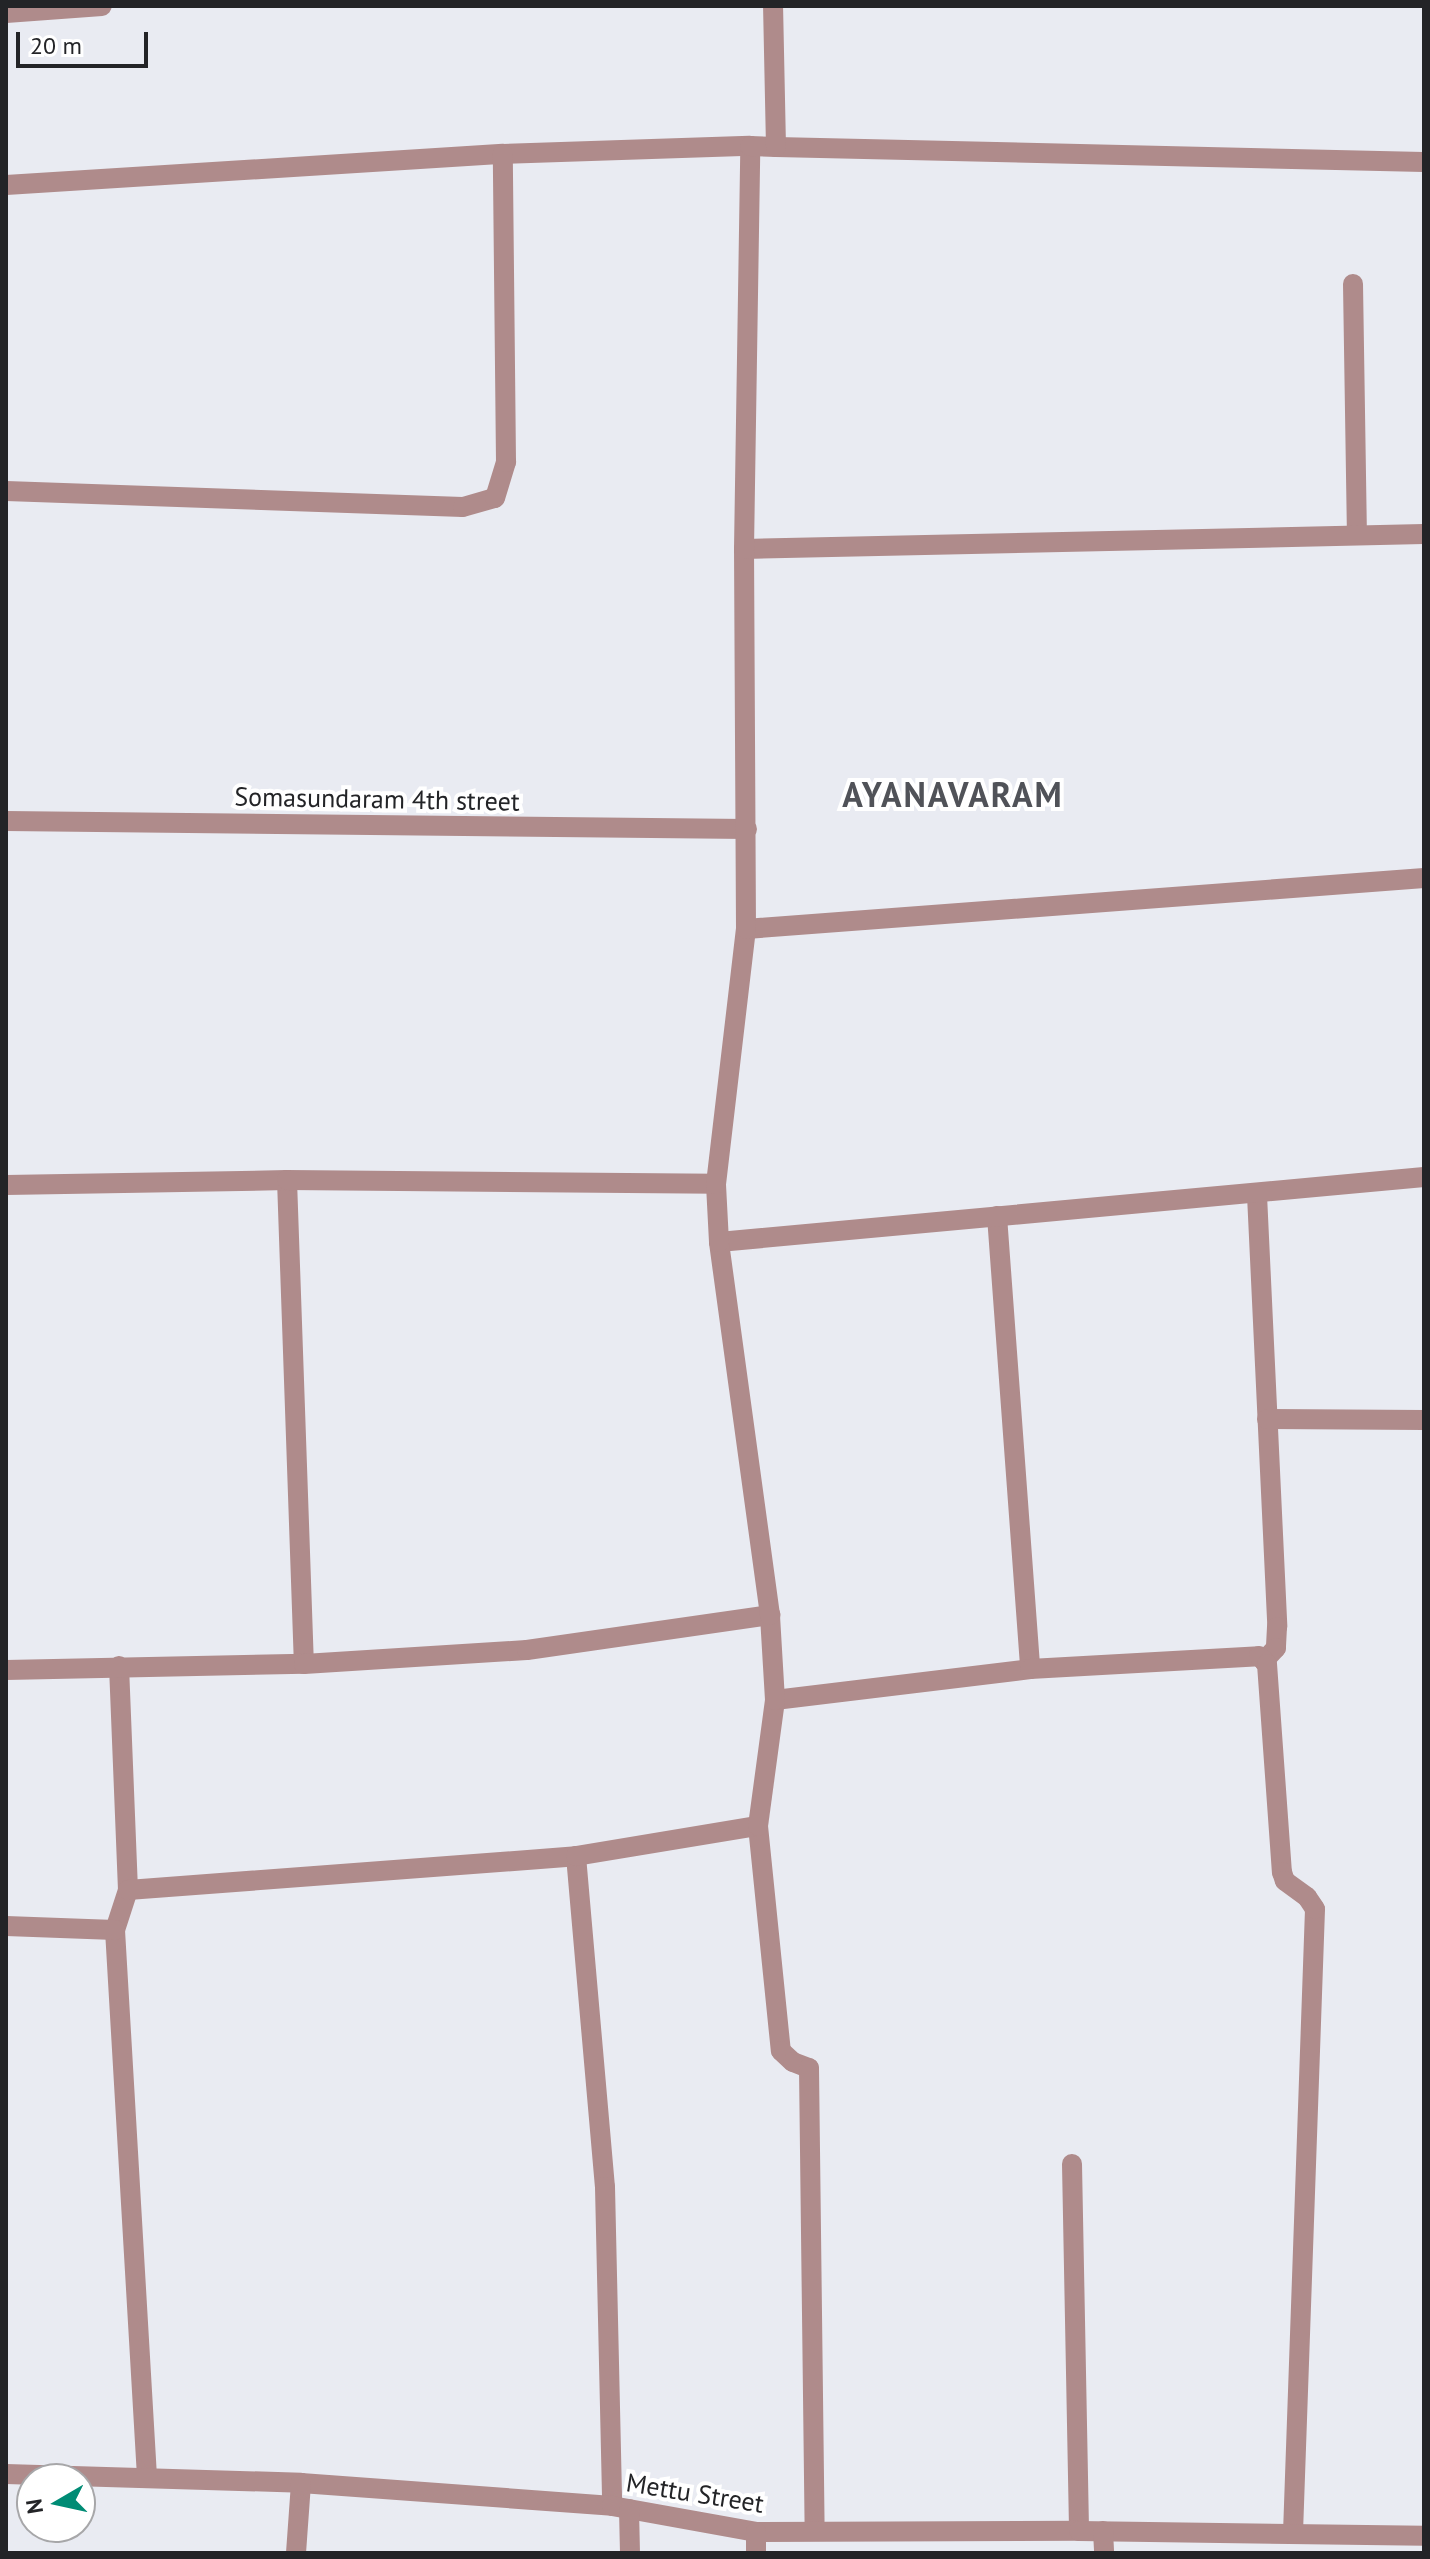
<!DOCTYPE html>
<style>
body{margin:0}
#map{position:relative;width:1430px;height:2559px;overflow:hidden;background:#e9ebf2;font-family:"PT Sans",sans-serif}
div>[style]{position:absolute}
.lane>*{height:20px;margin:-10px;padding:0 10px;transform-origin:10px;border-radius:10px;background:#af8b8b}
.street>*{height:20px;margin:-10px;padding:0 10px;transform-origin:10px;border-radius:10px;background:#af8b8b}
span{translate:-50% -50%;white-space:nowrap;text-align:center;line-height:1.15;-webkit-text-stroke:8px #fff;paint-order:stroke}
.street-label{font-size:26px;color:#232427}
.district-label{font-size:34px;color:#505258;font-weight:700;letter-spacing:2px}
.frame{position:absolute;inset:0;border:8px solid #232427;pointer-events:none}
.north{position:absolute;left:16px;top:2463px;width:80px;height:80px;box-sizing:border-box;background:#fff;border:2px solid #a7a7a9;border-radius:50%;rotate:261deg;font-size:22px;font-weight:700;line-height:32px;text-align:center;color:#232427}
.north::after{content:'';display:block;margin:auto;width:28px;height:36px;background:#008c75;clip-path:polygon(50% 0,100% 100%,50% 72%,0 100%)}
.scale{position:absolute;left:16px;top:32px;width:132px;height:36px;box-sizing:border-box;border:4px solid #232427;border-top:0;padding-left:10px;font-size:24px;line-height:28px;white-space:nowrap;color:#232427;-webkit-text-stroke:6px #fff;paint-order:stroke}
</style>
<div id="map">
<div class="lane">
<div style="left:1293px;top:2533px;width:624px;rotate:-87.98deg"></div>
</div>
<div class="street">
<div style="left:6px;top:13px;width:96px;rotate:-4.2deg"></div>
<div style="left:776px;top:147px;width:648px;rotate:1.33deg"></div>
<div style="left:6px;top:185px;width:498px;rotate:-3.6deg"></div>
<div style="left:503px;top:154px;width:247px;rotate:-1.9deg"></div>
<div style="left:1353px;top:284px;width:250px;rotate:89.1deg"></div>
<div style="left:6px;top:491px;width:457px;rotate:2deg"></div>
<div style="left:463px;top:507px;width:33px;rotate:-16deg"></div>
<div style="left:495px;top:498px;width:38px;rotate:-73deg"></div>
<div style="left:506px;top:462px;width:308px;rotate:-90.6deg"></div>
<div style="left:744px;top:549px;width:680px;rotate:-1.26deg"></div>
<div style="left:6px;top:821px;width:741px;rotate:0.62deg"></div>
<div style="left:746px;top:929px;width:680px;rotate:-4.3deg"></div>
<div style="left:287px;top:1180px;width:484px;rotate:88deg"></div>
<div style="left:6px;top:1185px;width:281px;rotate:-1deg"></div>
<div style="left:287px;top:1180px;width:429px;rotate:0.5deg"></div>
<div style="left:1257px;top:1195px;width:432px;rotate:87.3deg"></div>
<div style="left:1277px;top:1627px;width:21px;rotate:93deg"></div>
<div style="left:1276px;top:1648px;width:18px;rotate:133deg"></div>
<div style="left:997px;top:1216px;width:454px;rotate:85.8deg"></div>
<div style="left:719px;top:1242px;width:708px;rotate:-5.27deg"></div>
<div style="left:1267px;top:1419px;width:157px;rotate:0.4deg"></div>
<div style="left:119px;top:1666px;width:224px;rotate:87.7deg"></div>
<div style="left:128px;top:1890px;width:42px;rotate:108deg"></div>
<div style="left:115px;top:1930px;width:548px;rotate:86.65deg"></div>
<div style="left:6px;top:1670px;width:298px;rotate:-1.2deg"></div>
<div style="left:304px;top:1664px;width:223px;rotate:-3.6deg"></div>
<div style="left:527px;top:1650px;width:246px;rotate:-8.2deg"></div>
<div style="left:775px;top:1700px;width:257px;rotate:-6.9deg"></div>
<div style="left:1030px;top:1669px;width:229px;rotate:-3.2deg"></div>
<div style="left:1259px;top:1656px;width:11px;rotate:45deg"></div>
<div style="left:1267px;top:1664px;width:209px;rotate:85.9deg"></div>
<div style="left:1282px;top:1872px;width:9px;rotate:72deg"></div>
<div style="left:1285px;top:1881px;width:27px;rotate:36deg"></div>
<div style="left:1307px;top:1897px;width:14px;rotate:56deg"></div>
<div style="left:758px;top:1826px;width:226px;rotate:84.2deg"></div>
<div style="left:781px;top:2051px;width:16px;rotate:43deg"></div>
<div style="left:793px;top:2062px;width:17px;rotate:21deg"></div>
<div style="left:809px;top:2068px;width:462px;rotate:89.3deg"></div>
<div style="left:576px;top:1856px;width:332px;rotate:85deg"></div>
<div style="left:605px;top:2187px;width:319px;rotate:88.7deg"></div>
<div style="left:128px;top:1890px;width:449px;rotate:-4.3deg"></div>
<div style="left:576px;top:1856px;width:184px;rotate:-9.4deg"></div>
<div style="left:758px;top:1826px;width:127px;rotate:-82.3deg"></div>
<div style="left:775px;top:1700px;width:85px;rotate:-93.4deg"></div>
<div style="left:770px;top:1615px;width:376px;rotate:-97.8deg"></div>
<div style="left:719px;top:1242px;width:58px;rotate:-93deg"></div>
<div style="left:716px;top:1184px;width:257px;rotate:-83.3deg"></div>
<div style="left:746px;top:929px;width:380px;rotate:-90.3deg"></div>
<div style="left:744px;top:549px;width:403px;rotate:-89.1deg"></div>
<div style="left:750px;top:146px;width:26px;rotate:2deg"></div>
<div style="left:776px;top:147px;width:141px;rotate:-91.2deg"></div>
<div style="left:6px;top:1926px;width:109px;rotate:2.1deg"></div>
<div style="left:1072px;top:2164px;width:367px;rotate:88.9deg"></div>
<div style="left:6px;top:2474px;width:295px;rotate:1.7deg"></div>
<div style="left:301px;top:2483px;width:312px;rotate:4.2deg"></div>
<div style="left:612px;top:2506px;width:146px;rotate:10.2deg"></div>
<div style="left:756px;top:2532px;width:323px;rotate:-0.2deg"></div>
<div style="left:1079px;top:2531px;width:345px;rotate:0.8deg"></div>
<div style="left:629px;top:2509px;width:44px;rotate:88.7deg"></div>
<div style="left:1103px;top:2531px;width:22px;rotate:87deg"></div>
<div style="left:296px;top:2553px;width:70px;rotate:-85.9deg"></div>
<div style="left:756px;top:2553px;width:21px;rotate:-90deg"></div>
</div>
<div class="street-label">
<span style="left:377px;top:799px;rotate:1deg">Somasundaram 4th street</span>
<span style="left:695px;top:2493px;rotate:9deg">Mettu Street</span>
</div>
<div class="district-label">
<span style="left:953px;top:795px">AYANAVARAM</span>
</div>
<div class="frame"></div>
<div class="north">N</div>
<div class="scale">20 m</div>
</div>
